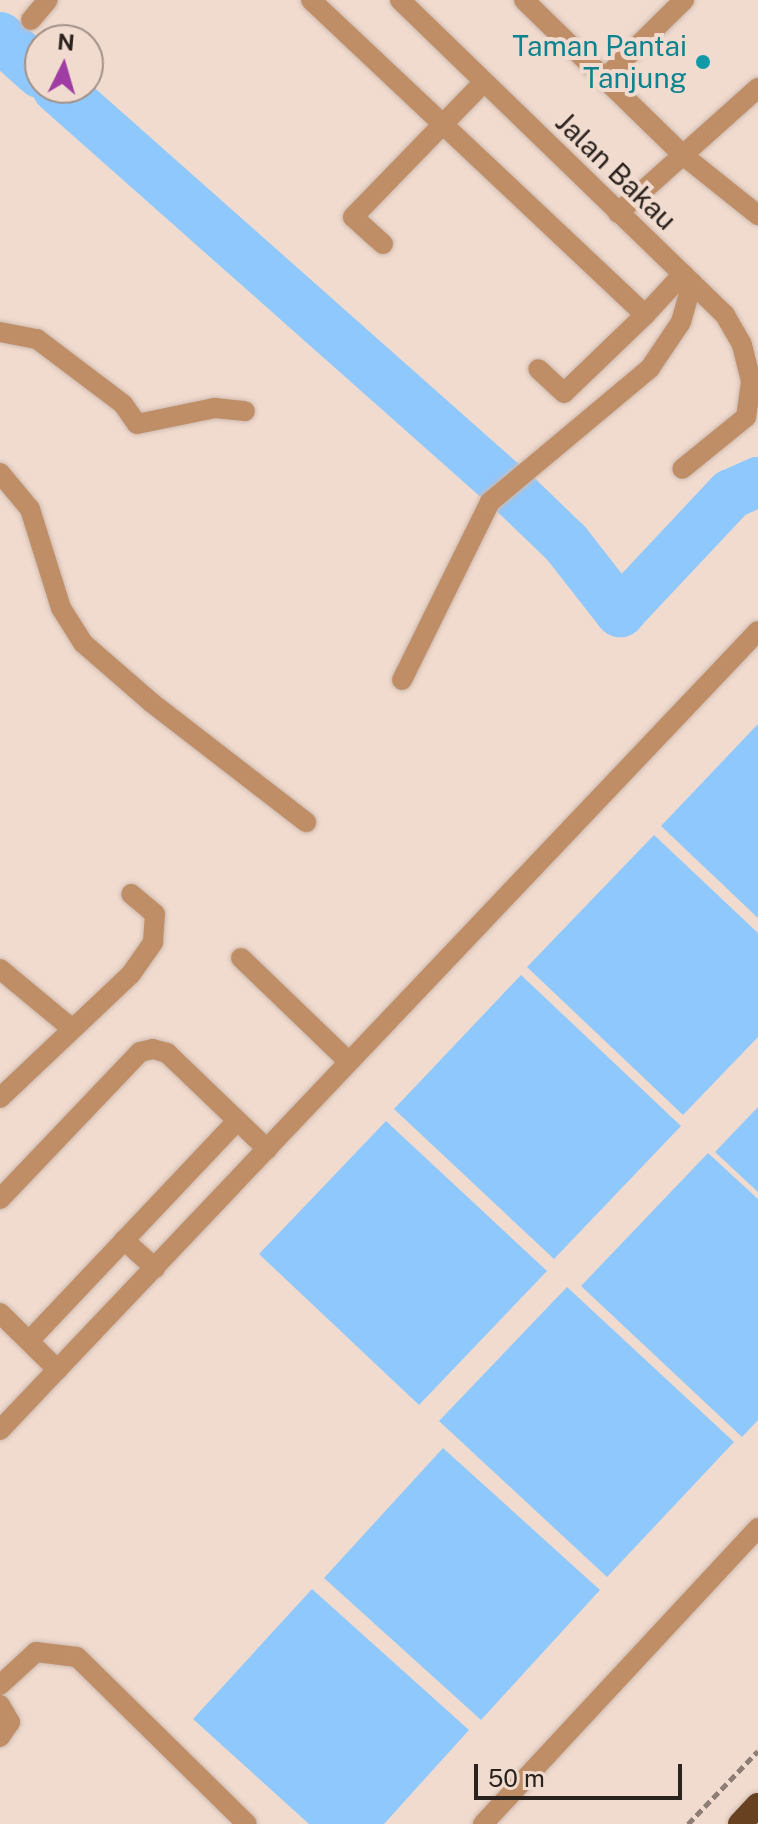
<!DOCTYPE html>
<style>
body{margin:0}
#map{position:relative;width:758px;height:1824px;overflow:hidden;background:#f1dbcf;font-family:"Public Sans",sans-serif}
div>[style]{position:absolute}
.water>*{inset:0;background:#8fc8fd}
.river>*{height:50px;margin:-25px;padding:0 25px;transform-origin:25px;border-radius:25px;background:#8fc8fd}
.path>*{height:5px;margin-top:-2.5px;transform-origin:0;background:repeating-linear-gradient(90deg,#8c7d75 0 8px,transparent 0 12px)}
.roads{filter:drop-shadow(0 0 2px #cdbaaf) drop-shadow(0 0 2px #cdbaaf)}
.minor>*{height:20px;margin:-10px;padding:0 10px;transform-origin:10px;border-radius:10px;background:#bf8e67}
.highway>*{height:24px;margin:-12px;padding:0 12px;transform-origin:12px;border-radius:12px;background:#684120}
.dots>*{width:22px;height:22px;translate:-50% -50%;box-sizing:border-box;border:4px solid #f1dbcf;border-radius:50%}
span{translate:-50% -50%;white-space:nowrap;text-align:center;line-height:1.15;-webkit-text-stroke:8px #f1dbcf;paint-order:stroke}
.culture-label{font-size:28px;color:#0d838f}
.right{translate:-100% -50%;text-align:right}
.street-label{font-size:28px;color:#2a221e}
.north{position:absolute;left:24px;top:24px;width:80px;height:80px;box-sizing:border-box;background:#f1dbcf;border:2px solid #a19188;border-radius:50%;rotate:5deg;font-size:22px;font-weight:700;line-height:32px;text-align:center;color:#2a221e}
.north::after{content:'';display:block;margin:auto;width:28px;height:36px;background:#9f3da4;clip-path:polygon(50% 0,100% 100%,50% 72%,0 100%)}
.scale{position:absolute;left:474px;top:1764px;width:208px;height:36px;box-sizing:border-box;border:4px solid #2a221e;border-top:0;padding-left:10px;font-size:24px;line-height:28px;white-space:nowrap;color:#2a221e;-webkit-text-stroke:6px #f1dbcf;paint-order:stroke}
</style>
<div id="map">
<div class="water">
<div style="clip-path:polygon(758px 724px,758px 918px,661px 826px)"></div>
<div style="clip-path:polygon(654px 835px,758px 933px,758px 1037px,683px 1115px,527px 967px)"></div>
<div style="clip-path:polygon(521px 975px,681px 1126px,554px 1259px,394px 1109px)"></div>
<div style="clip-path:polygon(758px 1107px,758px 1192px,715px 1152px)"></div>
<div style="clip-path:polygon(386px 1121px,547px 1271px,419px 1405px,259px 1254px)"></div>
<div style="clip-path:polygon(708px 1153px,758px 1199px,758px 1420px,742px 1437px,581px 1286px)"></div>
<div style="clip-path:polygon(567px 1287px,734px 1442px,607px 1577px,439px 1421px)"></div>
<div style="clip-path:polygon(443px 1448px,600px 1590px,481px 1720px,324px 1578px)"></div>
<div style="clip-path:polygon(312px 1589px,469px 1730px,384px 1824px,309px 1824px,193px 1719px)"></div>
</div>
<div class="river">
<div style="left:0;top:37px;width:54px;rotate:42deg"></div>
<div style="left:57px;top:88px;width:612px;rotate:41.56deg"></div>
<div style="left:515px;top:494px;width:71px;rotate:43.9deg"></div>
<div style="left:566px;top:543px;width:88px;rotate:52deg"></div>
<div style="left:620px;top:612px;width:162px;rotate:-46.8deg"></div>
<div style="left:731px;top:494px;width:30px;rotate:-24deg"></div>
</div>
<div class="path">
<div style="left:688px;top:1824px;width:101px;rotate:-46.2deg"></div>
</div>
<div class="roads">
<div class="minor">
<div style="left:311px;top:0;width:459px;rotate:43.3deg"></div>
<div style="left:645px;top:315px;width:112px;rotate:136.1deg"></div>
<div style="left:564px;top:393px;width:35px;rotate:-137deg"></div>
<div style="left:400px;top:0;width:453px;rotate:44.1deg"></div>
<div style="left:725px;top:315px;width:34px;rotate:60deg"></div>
<div style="left:742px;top:345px;width:38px;rotate:76deg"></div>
<div style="left:751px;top:382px;width:35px;rotate:98deg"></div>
<div style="left:746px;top:417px;width:82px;rotate:140.9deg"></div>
<div style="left:524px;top:0;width:223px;rotate:44.3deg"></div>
<div style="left:684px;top:156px;width:95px;rotate:38.6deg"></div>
<div style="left:31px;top:20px;width:26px;rotate:-50deg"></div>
<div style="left:603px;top:80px;width:114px;rotate:-44.6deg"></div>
<div style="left:618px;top:213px;width:188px;rotate:-41.8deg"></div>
<div style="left:383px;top:244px;width:40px;rotate:-138deg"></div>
<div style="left:353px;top:217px;width:187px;rotate:-45.9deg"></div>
<div style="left:645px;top:315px;width:56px;rotate:-47.2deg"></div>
<div style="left:0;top:332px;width:38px;rotate:11deg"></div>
<div style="left:37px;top:339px;width:108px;rotate:37.1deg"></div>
<div style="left:123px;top:404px;width:24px;rotate:55deg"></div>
<div style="left:137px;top:424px;width:80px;rotate:-11.6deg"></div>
<div style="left:215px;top:408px;width:30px;rotate:6deg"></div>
<div style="left:0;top:473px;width:47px;rotate:50.2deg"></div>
<div style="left:30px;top:509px;width:104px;rotate:72.6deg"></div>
<div style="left:61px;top:608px;width:41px;rotate:57.8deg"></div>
<div style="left:83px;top:643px;width:91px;rotate:41deg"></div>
<div style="left:152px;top:703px;width:195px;rotate:37.7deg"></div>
<div style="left:402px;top:680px;width:199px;rotate:-63.7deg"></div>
<div style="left:490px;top:502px;width:209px;rotate:-39.9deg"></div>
<div style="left:650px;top:368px;width:55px;rotate:-56deg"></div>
<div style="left:681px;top:322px;width:41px;rotate:-74.2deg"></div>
<div style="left:241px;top:958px;width:149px;rotate:43.9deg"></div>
<div style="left:0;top:969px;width:92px;rotate:39.7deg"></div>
<div style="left:0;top:1098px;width:180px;rotate:-43.4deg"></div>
<div style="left:131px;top:974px;width:39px;rotate:-55deg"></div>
<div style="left:153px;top:942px;width:28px;rotate:-86deg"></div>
<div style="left:155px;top:914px;width:31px;rotate:-140deg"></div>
<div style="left:0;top:1199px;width:203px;rotate:-46.4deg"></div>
<div style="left:140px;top:1052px;width:13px;rotate:-13deg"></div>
<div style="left:153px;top:1049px;width:15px;rotate:16deg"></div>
<div style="left:167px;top:1053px;width:139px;rotate:43.8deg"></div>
<div style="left:124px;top:1240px;width:42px;rotate:42.1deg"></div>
<div style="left:0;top:1313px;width:81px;rotate:44.5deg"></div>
<div style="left:29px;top:1341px;width:303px;rotate:-46.6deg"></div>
<div style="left:0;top:1430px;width:1101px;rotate:-46.51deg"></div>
<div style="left:0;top:1685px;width:49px;rotate:-42.5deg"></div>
<div style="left:36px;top:1652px;width:41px;rotate:7deg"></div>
<div style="left:77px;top:1657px;width:238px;rotate:44.5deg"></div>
<div style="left:0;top:1705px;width:20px;rotate:60deg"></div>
<div style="left:10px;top:1722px;width:18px;rotate:124deg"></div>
<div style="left:483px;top:1824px;width:404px;rotate:-47.1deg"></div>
</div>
<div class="highway">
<div style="left:740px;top:1824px;width:26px;rotate:-47deg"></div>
</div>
</div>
<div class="dots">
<div style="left:703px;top:62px;background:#0f9aa8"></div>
</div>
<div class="culture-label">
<span class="right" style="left:687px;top:62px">Taman Pantai<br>Tanjung</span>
</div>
<div class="street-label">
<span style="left:616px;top:171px;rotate:44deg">Jalan Bakau</span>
</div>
<div class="north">N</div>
<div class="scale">50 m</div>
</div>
